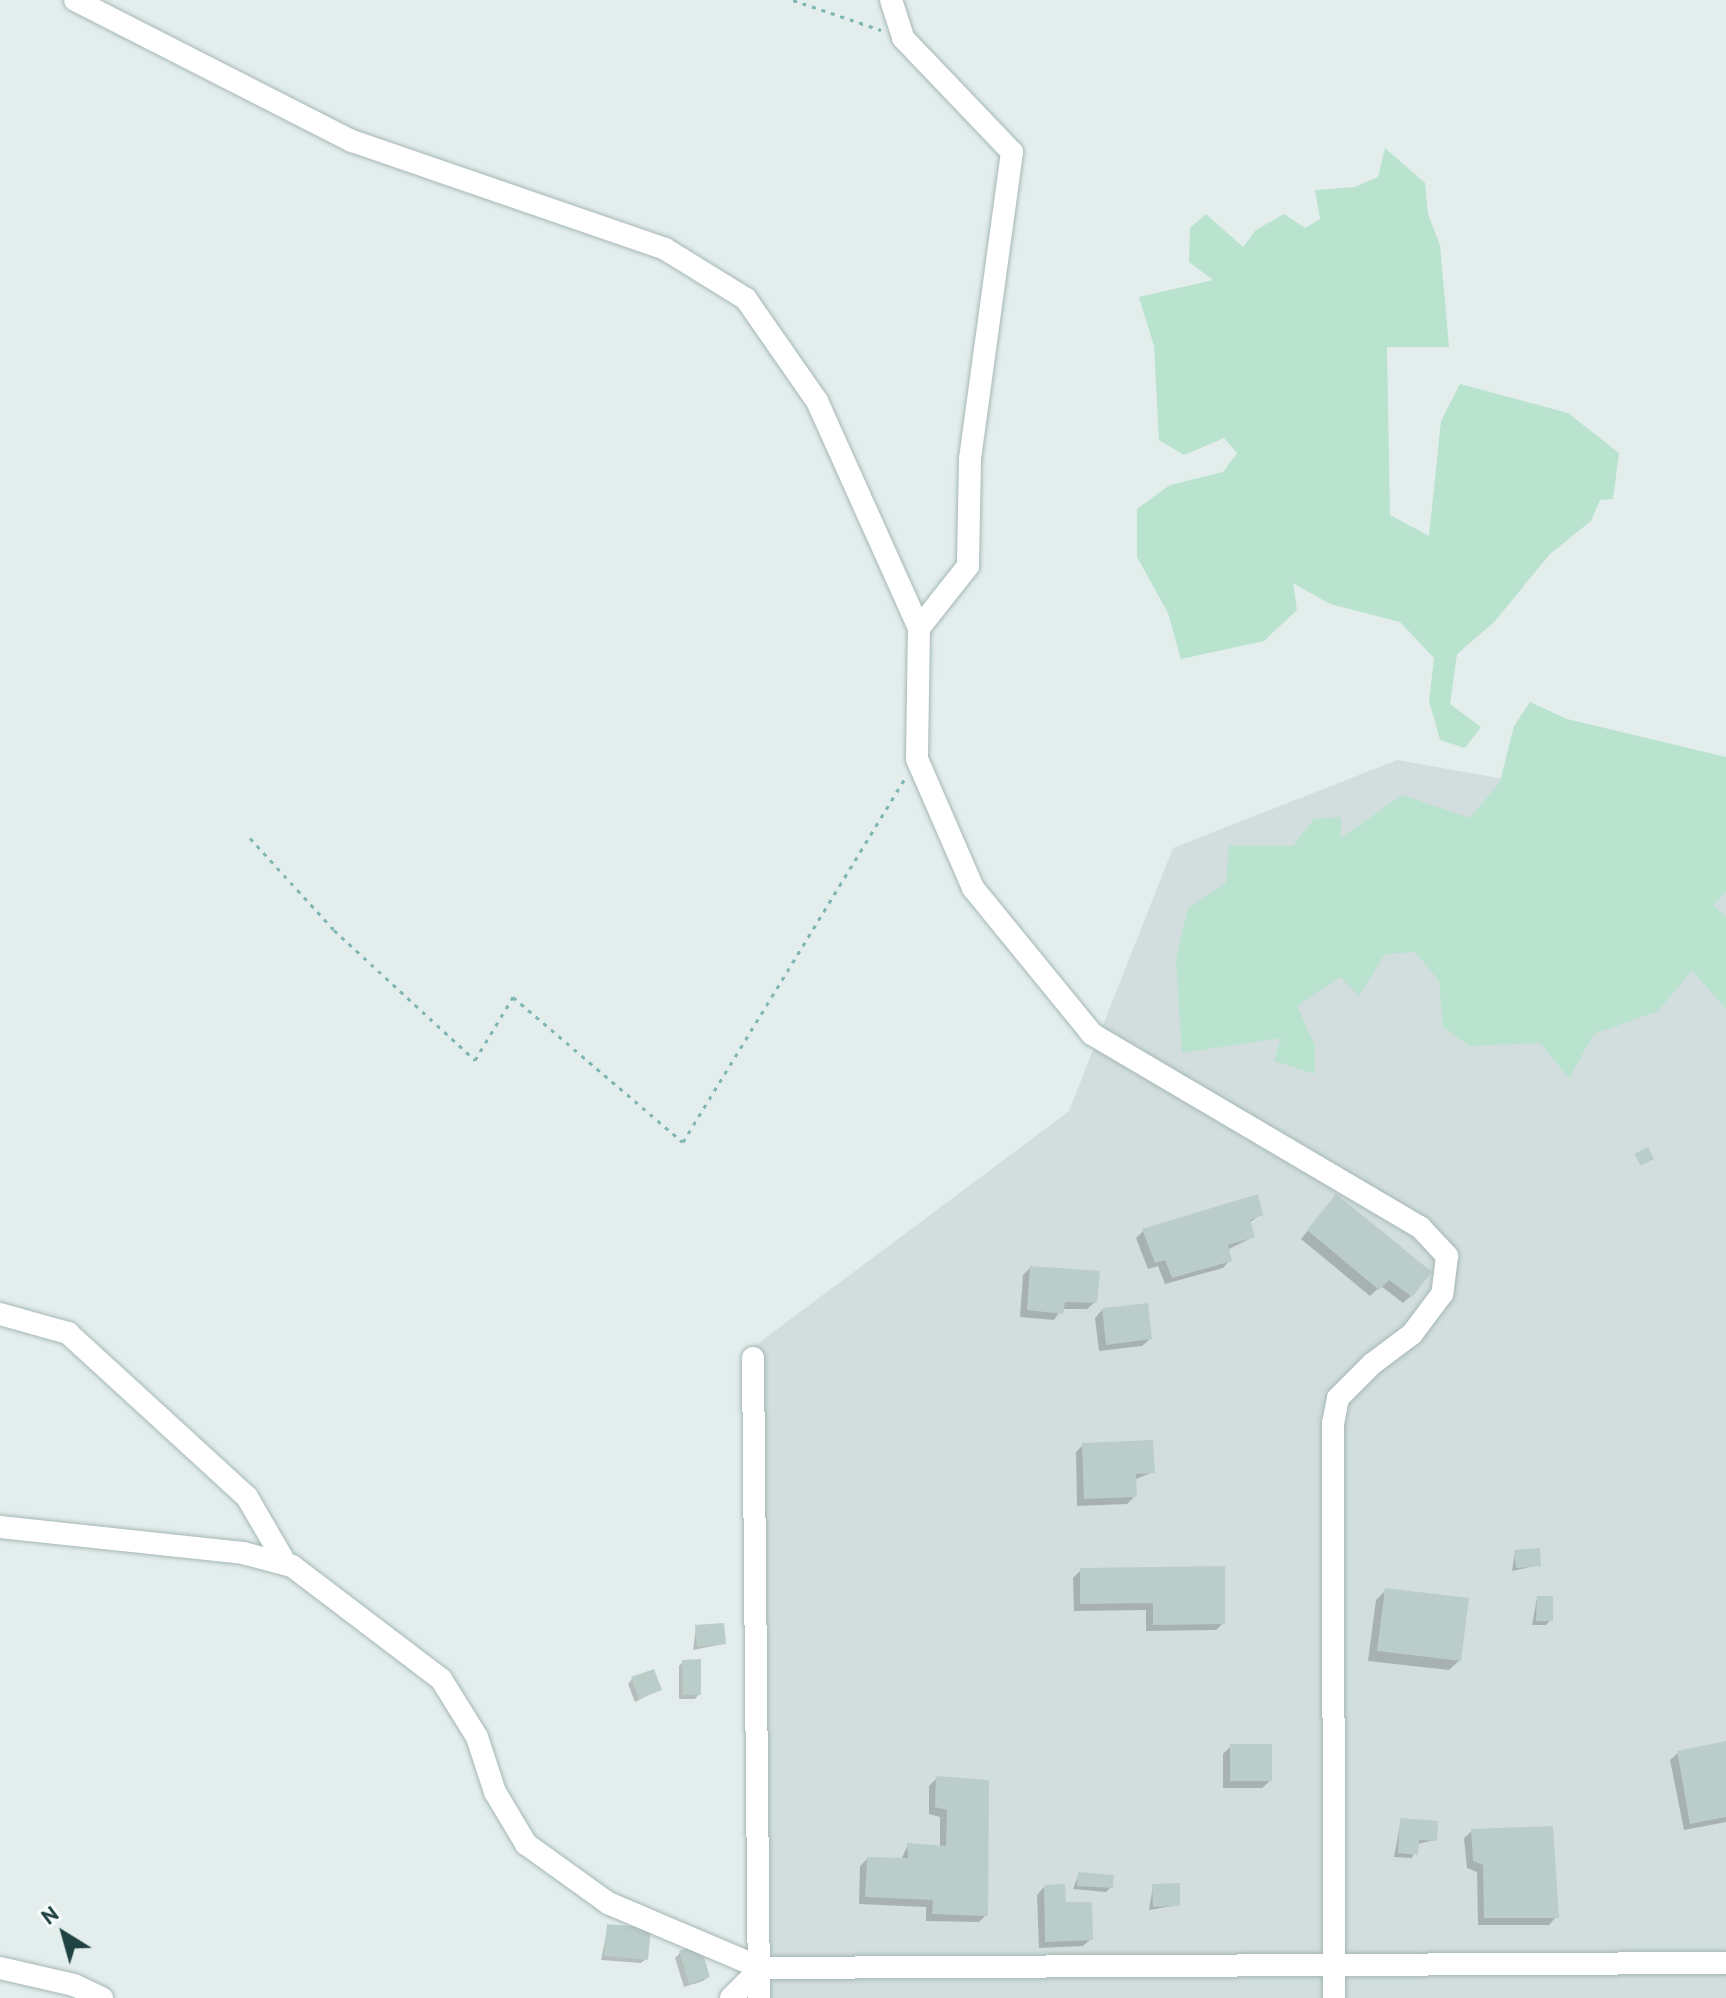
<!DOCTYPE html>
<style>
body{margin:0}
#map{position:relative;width:1726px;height:1998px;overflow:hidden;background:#e3eeec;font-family:"PT Sans",sans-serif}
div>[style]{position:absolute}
.built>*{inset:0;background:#d1dedd}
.green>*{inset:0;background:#b9e2cf}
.shadow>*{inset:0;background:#0003}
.building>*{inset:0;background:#bacdc9}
.path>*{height:3px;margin-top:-1.5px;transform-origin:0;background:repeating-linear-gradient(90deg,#7fb6b3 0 4px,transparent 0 10px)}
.roads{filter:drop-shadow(0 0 2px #a5b7b6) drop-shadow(0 0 2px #a5b7b6)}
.minor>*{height:22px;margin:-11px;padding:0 11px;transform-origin:11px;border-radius:11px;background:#fff}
span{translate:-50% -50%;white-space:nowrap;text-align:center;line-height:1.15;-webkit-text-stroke:8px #f4faf9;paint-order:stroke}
.north{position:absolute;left:24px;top:1894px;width:80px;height:80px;-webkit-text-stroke:6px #f4faf9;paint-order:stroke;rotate:323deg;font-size:22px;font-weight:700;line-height:32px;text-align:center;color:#204242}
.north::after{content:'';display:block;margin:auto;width:28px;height:36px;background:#204242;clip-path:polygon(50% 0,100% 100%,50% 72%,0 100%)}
</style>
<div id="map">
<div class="built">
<div style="clip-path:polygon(1397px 760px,1726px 818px,1726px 1998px,751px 1998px,748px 1351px,1069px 1111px,1173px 848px)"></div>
</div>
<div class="green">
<div style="clip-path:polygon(1385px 148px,1425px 183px,1428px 214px,1440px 245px,1449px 347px,1387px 347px,1390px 515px,1429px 536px,1441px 421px,1460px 384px,1568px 413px,1619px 453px,1613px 499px,1600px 500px,1591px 521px,1550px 554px,1494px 622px,1457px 654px,1450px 704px,1481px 727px,1465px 748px,1440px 740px,1429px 701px,1434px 658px,1400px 622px,1330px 604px,1293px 583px,1297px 610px,1264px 641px,1181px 659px,1168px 613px,1137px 557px,1137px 509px,1170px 485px,1223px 472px,1237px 453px,1224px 438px,1184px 455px,1159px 440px,1154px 346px,1139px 297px,1213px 280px,1189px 262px,1190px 228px,1206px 214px,1243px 247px,1256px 230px,1284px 214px,1305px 228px,1320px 219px,1315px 190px,1355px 187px,1378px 177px)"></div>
<div style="clip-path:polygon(1530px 702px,1567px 719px,1726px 757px,1726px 892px,1713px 905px,1726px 917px,1726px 1009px,1692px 970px,1658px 1011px,1594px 1034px,1569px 1078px,1540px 1043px,1469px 1046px,1443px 1027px,1439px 981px,1415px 952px,1385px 954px,1359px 996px,1340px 977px,1297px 1006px,1315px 1046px,1315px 1074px,1274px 1061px,1281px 1038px,1182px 1053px,1176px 960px,1188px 908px,1226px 883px,1229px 846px,1293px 846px,1314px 819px,1341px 817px,1341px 838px,1402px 795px,1470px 818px,1500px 782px,1514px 726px)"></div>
</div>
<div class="shadow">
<div style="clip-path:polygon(1329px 1204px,1411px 1296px,1403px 1303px,1381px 1286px,1370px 1296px,1301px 1239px)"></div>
<div style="clip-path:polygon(1261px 1214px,1249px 1223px,1253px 1237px,1227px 1250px,1230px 1260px,1223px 1268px,1165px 1284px,1158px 1266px,1148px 1269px,1136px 1238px,1143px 1231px)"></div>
<div style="clip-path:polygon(1030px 1268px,1095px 1302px,1087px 1309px,1062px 1309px,1054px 1320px,1020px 1317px,1023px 1275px)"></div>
<div style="clip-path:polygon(1102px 1310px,1150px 1339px,1142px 1346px,1099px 1351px,1095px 1318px)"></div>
<div style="clip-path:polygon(1083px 1445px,1153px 1472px,1134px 1480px,1135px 1496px,1127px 1504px,1077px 1506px,1076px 1452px)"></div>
<div style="clip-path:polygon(1515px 1552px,1539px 1565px,1512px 1571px)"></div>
<div style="clip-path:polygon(1081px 1570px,1223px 1623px,1216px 1630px,1146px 1631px,1146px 1610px,1074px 1611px,1073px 1578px)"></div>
<div style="clip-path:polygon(1386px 1590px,1460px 1660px,1449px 1670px,1368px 1661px,1376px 1600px)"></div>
<div style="clip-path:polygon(1537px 1598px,1551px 1620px,1546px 1625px,1532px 1625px)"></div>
<div style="clip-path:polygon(696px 1627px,723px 1644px,693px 1650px)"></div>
<div style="clip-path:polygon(683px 1662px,699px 1694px,695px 1699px,679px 1699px,679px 1666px)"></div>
<div style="clip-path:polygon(632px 1679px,660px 1689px,635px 1702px,628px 1684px)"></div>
<div style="clip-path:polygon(1726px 1743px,1726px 1822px,1684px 1830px,1670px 1760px,1678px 1753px)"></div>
<div style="clip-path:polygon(1231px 1746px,1270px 1781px,1262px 1788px,1223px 1788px,1223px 1754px)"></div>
<div style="clip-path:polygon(937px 1778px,986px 1915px,979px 1922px,926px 1921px,926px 1907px,859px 1904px,860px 1866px,867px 1859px,901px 1860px,908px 1845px,940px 1847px,940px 1817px,929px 1814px,929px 1786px)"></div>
<div style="clip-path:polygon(1401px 1820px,1435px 1840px,1417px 1844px,1412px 1858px,1394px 1857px)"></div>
<div style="clip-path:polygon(1472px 1831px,1556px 1917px,1549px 1925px,1478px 1925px,1477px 1872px,1467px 1868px,1464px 1838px)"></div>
<div style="clip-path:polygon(1079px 1874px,1111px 1887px,1106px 1892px,1073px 1889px)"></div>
<div style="clip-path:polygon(1153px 1886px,1178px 1905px,1149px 1910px)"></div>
<div style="clip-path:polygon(1044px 1887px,1091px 1939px,1083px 1946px,1039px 1948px,1037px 1895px)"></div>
<div style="clip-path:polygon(608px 1926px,646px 1959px,641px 1963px,601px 1960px)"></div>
<div style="clip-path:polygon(680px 1953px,708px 1977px,703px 1981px,684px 1987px,675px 1958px)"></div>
</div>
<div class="building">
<div style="clip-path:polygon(1648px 1147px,1654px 1159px,1641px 1166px,1634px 1154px)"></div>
<div style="clip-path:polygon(1258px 1194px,1263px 1215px,1250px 1220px,1255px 1237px,1228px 1245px,1232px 1261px,1172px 1278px,1165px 1260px,1155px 1263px,1142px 1229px)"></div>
<div style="clip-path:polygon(1336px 1194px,1432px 1272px,1412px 1297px,1389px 1280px,1379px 1290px,1307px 1230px)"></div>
<div style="clip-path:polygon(1030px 1266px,1100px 1271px,1097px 1303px,1065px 1302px,1063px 1314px,1027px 1310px)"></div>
<div style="clip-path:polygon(1148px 1303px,1152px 1339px,1106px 1345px,1102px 1308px)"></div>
<div style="clip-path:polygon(1153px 1440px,1155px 1473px,1136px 1474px,1137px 1497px,1084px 1499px,1082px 1443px)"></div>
<div style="clip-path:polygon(1540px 1548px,1541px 1566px,1516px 1568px,1514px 1550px)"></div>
<div style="clip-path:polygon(1225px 1566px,1225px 1624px,1153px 1625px,1153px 1603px,1080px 1604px,1080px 1568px)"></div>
<div style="clip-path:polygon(1385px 1588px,1469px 1598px,1461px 1661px,1377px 1651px)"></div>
<div style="clip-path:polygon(1537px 1596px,1553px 1596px,1553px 1621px,1536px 1621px)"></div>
<div style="clip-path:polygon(724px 1623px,726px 1644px,697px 1647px,695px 1625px)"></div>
<div style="clip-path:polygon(701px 1659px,701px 1695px,683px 1695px,682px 1660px)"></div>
<div style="clip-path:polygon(654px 1669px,662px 1690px,639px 1699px,631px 1677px)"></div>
<div style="clip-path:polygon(1726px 1741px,1726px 1817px,1690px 1824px,1677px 1751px)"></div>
<div style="clip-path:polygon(1230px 1744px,1272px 1744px,1272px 1781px,1230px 1781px)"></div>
<div style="clip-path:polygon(936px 1776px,989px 1780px,988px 1916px,932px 1914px,933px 1900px,865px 1897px,867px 1857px,908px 1858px,907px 1843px,946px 1846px,947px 1810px,935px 1807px)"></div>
<div style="clip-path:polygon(1400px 1818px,1438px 1821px,1437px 1841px,1419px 1840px,1418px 1855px,1398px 1853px)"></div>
<div style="clip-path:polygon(1553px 1826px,1559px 1918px,1484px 1918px,1483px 1865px,1473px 1861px,1471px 1829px)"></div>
<div style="clip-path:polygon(1078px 1872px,1114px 1875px,1113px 1888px,1077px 1886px)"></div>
<div style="clip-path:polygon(1180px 1883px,1180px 1906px,1153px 1907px,1152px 1884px)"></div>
<div style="clip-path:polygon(1065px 1884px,1066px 1902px,1092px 1902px,1093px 1940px,1045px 1942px,1044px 1885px)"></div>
<div style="clip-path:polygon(607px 1924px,651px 1928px,648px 1960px,604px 1956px)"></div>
<div style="clip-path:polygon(700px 1944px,710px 1977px,689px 1984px,679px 1951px)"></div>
</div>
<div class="path">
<div style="left:793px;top:0;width:93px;rotate:18.8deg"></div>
<div style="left:250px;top:838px;width:125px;rotate:47.6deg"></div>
<div style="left:334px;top:930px;width:192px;rotate:42.7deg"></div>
<div style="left:475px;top:1060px;width:74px;rotate:-58.9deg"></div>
<div style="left:513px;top:997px;width:223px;rotate:40.5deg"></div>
<div style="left:683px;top:1142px;width:426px;rotate:-58.6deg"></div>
</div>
<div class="roads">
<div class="minor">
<div style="left:75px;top:0;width:311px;rotate:27deg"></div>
<div style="left:352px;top:141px;width:331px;rotate:19deg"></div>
<div style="left:665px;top:249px;width:95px;rotate:31.7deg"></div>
<div style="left:746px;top:299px;width:124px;rotate:55.2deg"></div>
<div style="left:817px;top:401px;width:249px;rotate:65.8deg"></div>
<div style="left:919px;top:628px;width:131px;rotate:90.9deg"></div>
<div style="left:917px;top:759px;width:141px;rotate:66.5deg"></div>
<div style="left:973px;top:888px;width:188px;rotate:50.8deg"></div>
<div style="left:1092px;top:1034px;width:381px;rotate:30.5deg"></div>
<div style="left:1420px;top:1227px;width:40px;rotate:47deg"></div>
<div style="left:1447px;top:1256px;width:38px;rotate:97deg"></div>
<div style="left:1442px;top:1294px;width:50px;rotate:126.9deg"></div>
<div style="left:1412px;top:1334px;width:50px;rotate:143.1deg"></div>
<div style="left:1372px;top:1364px;width:48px;rotate:135deg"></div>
<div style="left:1338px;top:1398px;width:25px;rotate:101deg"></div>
<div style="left:1333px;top:1423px;width:575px;rotate:89.9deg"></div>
<div style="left:891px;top:0;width:40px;rotate:72deg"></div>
<div style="left:903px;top:38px;width:158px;rotate:46.3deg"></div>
<div style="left:1012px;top:152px;width:310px;rotate:97.8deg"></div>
<div style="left:970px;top:459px;width:107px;rotate:91.1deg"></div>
<div style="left:968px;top:566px;width:79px;rotate:128.3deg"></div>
<div style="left:0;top:1314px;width:71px;rotate:15.6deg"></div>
<div style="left:68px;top:1333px;width:243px;rotate:42.5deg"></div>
<div style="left:247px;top:1497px;width:78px;rotate:59.8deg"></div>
<div style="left:753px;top:1358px;width:640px;rotate:89.46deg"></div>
<div style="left:0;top:1527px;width:244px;rotate:6.1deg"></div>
<div style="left:243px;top:1553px;width:51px;rotate:14.9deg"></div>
<div style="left:292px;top:1566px;width:187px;rotate:37.2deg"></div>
<div style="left:441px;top:1679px;width:68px;rotate:58.2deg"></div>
<div style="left:477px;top:1737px;width:58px;rotate:71.9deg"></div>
<div style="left:495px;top:1792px;width:61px;rotate:59.2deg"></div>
<div style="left:526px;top:1844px;width:101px;rotate:35.7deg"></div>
<div style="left:608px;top:1903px;width:166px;rotate:23deg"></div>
<div style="left:0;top:1968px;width:76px;rotate:12.9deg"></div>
<div style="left:74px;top:1985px;width:31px;rotate:25deg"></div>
<div style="left:731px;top:1998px;width:42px;rotate:-45deg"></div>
<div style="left:761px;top:1968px;width:965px;rotate:-0.3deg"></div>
</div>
</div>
<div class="north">N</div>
</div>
